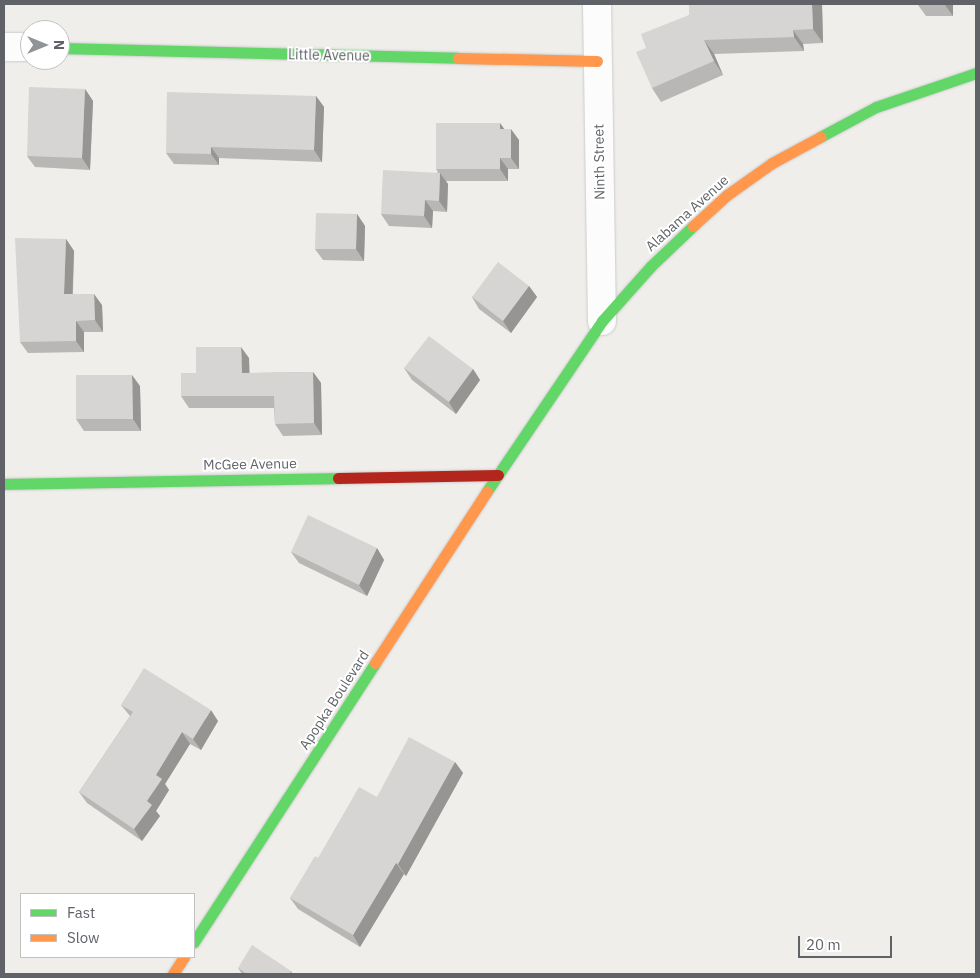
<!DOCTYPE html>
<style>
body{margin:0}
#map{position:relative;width:980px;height:978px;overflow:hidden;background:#efeeea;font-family:"IBM Plex Sans",sans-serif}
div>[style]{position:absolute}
.roads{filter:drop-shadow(0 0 1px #cbcccc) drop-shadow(0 0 1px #cbcccc)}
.street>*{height:28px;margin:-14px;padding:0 14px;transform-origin:14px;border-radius:14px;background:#fdfcfc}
.fast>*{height:11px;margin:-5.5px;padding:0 5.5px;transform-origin:5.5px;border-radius:5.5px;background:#63d668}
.slow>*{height:11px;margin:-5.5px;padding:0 5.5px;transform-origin:5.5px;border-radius:5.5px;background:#ff974d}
.jam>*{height:11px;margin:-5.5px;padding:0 5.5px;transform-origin:5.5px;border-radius:5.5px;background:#b3261e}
.wall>*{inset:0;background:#b8b7b5}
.shaded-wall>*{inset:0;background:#969594}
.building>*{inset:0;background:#d6d5d3}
span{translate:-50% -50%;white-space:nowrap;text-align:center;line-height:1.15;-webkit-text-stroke:4px #fff;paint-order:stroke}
.street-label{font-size:14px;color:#5f6368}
.frame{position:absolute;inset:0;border:5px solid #5f6368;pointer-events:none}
.legend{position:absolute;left:20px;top:893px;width:175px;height:65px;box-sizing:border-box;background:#fff;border:1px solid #bfc1c3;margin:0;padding:6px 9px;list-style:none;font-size:15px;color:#5f6368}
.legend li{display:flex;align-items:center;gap:10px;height:25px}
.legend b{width:25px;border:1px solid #bfc1c3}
.north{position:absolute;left:20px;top:20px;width:50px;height:50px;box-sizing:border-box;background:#fff;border:1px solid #bfc1c3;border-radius:50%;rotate:90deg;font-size:14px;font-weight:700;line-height:20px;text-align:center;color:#5f6368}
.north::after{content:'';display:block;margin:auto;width:18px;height:22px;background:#919496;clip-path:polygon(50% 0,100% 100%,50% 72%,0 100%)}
.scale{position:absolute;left:798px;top:936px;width:94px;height:22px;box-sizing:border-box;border:2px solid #5f6368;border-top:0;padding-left:6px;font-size:15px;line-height:18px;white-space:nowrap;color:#5f6368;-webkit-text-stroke:4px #fff;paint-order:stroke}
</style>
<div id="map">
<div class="roads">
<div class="street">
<div style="left:597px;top:4px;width:317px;rotate:89.1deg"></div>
<div style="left:4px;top:47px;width:26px"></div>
</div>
<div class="fast">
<div style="left:60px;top:48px;width:398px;rotate:1.4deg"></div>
<div style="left:820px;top:137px;width:64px;rotate:-28.2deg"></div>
<div style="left:876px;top:107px;width:106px;rotate:-18.8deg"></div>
<div style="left:4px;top:484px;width:334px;rotate:-1deg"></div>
<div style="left:487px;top:491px;width:205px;rotate:-55.9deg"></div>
<div style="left:602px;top:321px;width:74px;rotate:-48.3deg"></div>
<div style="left:651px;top:266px;width:58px;rotate:-43.6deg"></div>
<div style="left:194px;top:942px;width:333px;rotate:-57deg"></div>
</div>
<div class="slow">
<div style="left:458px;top:58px;width:139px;rotate:1.2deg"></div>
<div style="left:693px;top:226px;width:46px;rotate:-42.4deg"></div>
<div style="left:727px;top:195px;width:55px;rotate:-35.4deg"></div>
<div style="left:772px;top:163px;width:55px;rotate:-28.4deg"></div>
<div style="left:375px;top:663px;width:205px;rotate:-56.9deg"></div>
<div style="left:173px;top:974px;width:20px;rotate:-57deg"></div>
</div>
<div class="jam">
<div style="left:338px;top:478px;width:160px;rotate:-1.1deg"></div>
</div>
</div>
<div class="wall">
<div style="clip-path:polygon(822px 4px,823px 43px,803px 44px,804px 51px,714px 54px,723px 75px,661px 102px,652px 88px,646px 48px,689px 15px)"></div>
<div style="clip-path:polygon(953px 4px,953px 16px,926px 16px,918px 5px)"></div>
<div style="clip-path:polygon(85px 89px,93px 101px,90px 170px,35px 167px,27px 156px)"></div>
<div style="clip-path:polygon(316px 96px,324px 107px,322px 162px,219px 158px,219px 165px,174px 164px,166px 153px)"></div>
<div style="clip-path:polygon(504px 129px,519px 140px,519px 169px,508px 169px,508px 181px,446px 181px,448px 184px,447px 212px,433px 211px,432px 228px,389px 226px,381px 214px,438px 172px,436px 169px)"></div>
<div style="clip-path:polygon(357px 214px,365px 226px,364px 261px,323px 260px,315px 249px)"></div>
<div style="clip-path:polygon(66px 239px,74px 251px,73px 294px,102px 305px,103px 332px,84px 332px,84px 352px,28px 353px,20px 342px)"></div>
<div style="clip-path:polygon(529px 286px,537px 297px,511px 333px,479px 309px,472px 297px)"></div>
<div style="clip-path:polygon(249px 358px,249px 373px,313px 372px,321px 383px,322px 435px,283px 436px,275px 424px,274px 408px,189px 408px,181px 396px,196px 373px)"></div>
<div style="clip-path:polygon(404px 368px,473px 369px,480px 380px,456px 414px,412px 380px)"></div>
<div style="clip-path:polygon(140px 386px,141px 431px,84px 431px,76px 419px)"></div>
<div style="clip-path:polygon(377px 548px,384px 560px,367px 596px,299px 563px,291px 552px)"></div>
<div style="clip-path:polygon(121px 705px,218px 721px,201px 750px,190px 744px,165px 784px,169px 790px,156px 811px,160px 816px,142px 841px,87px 803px,79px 792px,130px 716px)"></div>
<div style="clip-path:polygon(455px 762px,463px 773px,406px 876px,404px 874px,360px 947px,298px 909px,290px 898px,318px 858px,377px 797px)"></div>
<div style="clip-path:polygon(238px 968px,291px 971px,293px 974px,242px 974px)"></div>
</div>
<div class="shaded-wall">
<div style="clip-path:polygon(812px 4px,822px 4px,823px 43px,813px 29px)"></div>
<div style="clip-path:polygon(945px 4px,953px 4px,953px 16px,945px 5px)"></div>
<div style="clip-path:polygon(793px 30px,803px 44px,804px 51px,794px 37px)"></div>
<div style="clip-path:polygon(704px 40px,714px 54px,723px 75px,714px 61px)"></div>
<div style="clip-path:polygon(85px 89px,93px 101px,90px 170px,82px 158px)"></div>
<div style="clip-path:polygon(316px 96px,324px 107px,322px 162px,314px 150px)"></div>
<div style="clip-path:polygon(500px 123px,508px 134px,500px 129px)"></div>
<div style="clip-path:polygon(511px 129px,519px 140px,519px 169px,511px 158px)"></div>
<div style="clip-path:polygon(211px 147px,219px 158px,219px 165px,211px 154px)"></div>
<div style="clip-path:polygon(500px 158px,508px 169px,508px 181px,500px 169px)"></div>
<div style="clip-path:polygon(440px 173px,448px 184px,447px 212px,439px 201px)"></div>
<div style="clip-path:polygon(425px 200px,433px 211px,432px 228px,424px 216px)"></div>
<div style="clip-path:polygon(357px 214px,365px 226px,364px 261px,356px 249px)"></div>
<div style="clip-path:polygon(66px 239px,74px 251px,72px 306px,64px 294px)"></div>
<div style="clip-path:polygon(529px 286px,537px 297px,511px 333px,503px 321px)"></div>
<div style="clip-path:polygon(94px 294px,102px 305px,103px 332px,95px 320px)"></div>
<div style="clip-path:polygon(76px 321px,84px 332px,84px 352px,76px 341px)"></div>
<div style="clip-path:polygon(241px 347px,249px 358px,250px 384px,242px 373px)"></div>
<div style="clip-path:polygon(473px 369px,480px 380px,456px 414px,449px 402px)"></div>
<div style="clip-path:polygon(313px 372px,321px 383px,322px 435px,314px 423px)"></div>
<div style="clip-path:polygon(132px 375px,140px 386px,141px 431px,133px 419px)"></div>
<div style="clip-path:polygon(377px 548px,384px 560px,367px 596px,359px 585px)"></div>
<div style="clip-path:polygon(211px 710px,218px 721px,201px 750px,193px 739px)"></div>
<div style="clip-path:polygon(182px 732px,190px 744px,165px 784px,169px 790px,156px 811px,160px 816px,142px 841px,134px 829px,147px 801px,156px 775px)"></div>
<div style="clip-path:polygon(455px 762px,463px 773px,406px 876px,398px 864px)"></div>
<div style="clip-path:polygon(396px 863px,404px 874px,360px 947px,353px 935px)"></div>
</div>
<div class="building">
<div style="clip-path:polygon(689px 4px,812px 4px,813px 29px,793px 30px,794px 37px,704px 40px,714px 61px,652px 88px,636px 52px,646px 48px,641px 34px,689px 15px)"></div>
<div style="clip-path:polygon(918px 4px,945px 4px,945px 5px,918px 5px)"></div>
<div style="clip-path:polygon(29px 87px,85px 89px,82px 158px,27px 156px)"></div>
<div style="clip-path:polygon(167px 92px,316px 96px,314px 150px,211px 147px,211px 154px,166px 153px)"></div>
<div style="clip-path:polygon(436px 123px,500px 123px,500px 129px,511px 129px,511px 158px,500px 158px,500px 169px,436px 169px)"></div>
<div style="clip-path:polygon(383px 170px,440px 173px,439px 201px,425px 200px,424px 216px,381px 214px)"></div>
<div style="clip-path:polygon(316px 213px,357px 214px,356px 249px,315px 249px)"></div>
<div style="clip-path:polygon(15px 238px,66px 239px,64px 294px,94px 294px,95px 320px,76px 321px,76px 341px,20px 342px)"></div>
<div style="clip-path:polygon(498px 262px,529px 286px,503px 321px,472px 297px)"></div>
<div style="clip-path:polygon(429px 336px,473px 369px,449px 402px,404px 368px)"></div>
<div style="clip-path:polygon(196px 347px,241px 347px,242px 373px,313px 372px,314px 423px,275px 424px,274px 396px,181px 396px,181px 373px,196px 373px)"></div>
<div style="clip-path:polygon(76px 375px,132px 375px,133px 419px,76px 419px)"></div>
<div style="clip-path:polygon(308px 515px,377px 548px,359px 585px,291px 552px)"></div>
<div style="clip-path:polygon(144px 668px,211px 710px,193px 739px,182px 732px,156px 775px,162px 779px,147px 801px,152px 805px,134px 829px,79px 792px,133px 712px,121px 705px)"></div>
<div style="clip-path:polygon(409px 737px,455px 762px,398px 864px,396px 863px,353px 935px,290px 898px,315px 856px,318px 858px,359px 787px,377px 797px)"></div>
<div style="clip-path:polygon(252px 945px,291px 971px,289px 974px,247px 974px,238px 968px)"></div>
</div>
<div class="street-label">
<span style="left:329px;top:55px;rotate:1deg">Little Avenue</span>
<span style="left:599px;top:162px;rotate:-91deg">Ninth Street</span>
<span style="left:687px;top:213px;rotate:-42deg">Alabama Avenue</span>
<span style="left:250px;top:464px;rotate:-1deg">McGee Avenue</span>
<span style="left:334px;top:700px;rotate:-57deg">Apopka Boulevard</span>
</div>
<div class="frame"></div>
<ul class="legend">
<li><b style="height:6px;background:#63d668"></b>Fast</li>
<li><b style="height:6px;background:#ff974d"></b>Slow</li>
</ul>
<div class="north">N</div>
<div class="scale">20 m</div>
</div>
